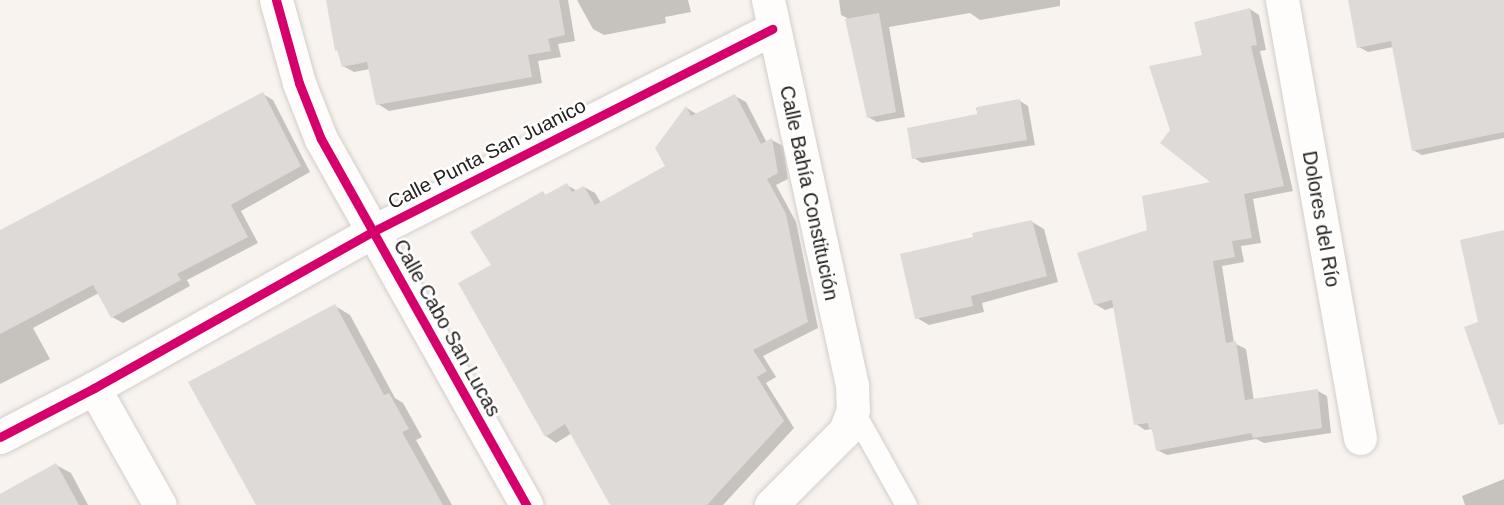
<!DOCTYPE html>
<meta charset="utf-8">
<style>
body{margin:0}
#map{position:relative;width:1504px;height:505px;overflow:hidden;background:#f8f3ee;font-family:Helvetica,sans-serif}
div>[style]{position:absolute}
.shadow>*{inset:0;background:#0003}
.building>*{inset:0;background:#dedad7}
.roads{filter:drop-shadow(0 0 2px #d2cecb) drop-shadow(0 0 2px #d2cecb)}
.service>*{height:21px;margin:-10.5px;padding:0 10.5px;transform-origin:10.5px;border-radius:10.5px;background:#fefdfc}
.minor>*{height:33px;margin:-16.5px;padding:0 16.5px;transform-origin:16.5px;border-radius:16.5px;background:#fefdfc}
.cycleway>*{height:9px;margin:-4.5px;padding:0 4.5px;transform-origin:4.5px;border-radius:4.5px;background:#d6006c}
span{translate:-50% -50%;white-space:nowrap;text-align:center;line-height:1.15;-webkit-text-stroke:5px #fff;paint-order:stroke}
.street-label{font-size:20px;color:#23201d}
</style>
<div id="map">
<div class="shadow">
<div style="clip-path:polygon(327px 0,568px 0,575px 41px,558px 44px,561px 57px,538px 61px,542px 83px,389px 111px,378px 104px,370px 69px,354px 72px,343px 66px)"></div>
<div style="clip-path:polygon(577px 0,688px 0,691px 12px,665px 17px,666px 23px,604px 35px,593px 29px)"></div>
<div style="clip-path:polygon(839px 0,1060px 0,1060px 6px,980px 20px,970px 13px,889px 27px,905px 117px,877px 122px,868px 117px,847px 18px,841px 15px)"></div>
<div style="clip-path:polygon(1372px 0,1504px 0,1504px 138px,1422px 155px,1413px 150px,1393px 47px,1368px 52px,1359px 47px)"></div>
<div style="clip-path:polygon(1250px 9px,1259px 15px,1266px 50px,1260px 51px,1293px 191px,1253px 199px,1261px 243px,1241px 246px,1244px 262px,1222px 266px,1234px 343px,1246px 349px,1254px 401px,1318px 391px,1327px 396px,1331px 433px,1264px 443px,1256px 439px,1167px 455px,1157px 450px,1152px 429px,1145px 430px,1136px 424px,1115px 307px,1105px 310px,1095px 304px,1148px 231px,1214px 183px,1171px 131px,1204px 56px)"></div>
<div style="clip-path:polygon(263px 94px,273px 100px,310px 172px,241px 211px,258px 243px,187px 280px,190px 286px,123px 323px,112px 317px,99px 293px,33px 328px,50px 359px,0 384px,0 242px)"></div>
<div style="clip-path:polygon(735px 96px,746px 102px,767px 143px,772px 140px,783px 146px,788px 179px,776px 185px,796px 222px,818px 328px,763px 356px,776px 377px,766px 383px,794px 428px,723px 505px,612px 505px,572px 433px,556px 443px,546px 436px,493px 266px,543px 193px,547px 196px,567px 185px,577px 191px,584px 187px,595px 193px,601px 203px,667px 166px,687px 108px,698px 115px)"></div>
<div style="clip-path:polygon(1020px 101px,1028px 106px,1035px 145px,922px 163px,914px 158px,978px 115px,976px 108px)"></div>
<div style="clip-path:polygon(1032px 222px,1044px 229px,1058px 282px,982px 303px,984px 312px,929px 325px,917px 318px,975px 239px)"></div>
<div style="clip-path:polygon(335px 306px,350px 315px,395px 398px,403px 403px,422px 437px,416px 440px,452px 505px,256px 505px)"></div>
<div style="clip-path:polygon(56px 465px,71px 473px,88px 505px,0 505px,0 495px)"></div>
<div style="clip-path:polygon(1504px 479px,1504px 505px,1465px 505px,1462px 496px)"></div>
</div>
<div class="building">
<div style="clip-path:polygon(326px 0,559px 0,565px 35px,548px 39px,551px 51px,528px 55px,532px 77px,376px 105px,367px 62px,342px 67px,337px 50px,335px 51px)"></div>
<div style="clip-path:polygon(1348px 0,1504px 0,1504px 132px,1412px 151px,1391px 41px,1357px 48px)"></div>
<div style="clip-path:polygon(1250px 8px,1257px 45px,1251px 46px,1284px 186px,1244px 194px,1252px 238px,1232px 241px,1235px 257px,1213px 261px,1226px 343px,1236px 341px,1245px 400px,1318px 389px,1322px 428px,1253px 438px,1251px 433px,1156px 451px,1152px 428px,1149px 429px,1148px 423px,1134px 425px,1112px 300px,1094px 305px,1077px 253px,1147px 230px,1142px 196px,1210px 182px,1160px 143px,1170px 130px,1149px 66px,1202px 55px,1194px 22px)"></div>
<div style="clip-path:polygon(879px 13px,896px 112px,867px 118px,845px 19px)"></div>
<div style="clip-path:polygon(263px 92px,301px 166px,231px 205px,248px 237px,177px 274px,181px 280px,111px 318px,93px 285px,0 334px,0 230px)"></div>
<div style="clip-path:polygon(735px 94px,761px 144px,772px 138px,778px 173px,767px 179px,786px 214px,808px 322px,753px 350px,767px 371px,757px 377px,784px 421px,707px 505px,610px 505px,565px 424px,545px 437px,458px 283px,491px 265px,470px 232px,543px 191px,545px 195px,567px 183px,572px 192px,584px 186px,595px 205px,665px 166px,655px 148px,686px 106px,691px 116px)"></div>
<div style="clip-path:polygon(1020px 99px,1027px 140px,912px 159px,907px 128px,977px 114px,977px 107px)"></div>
<div style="clip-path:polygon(1032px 220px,1047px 276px,971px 296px,973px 306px,915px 319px,900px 254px,973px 237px,972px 233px)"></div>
<div style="clip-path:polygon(1504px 230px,1504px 424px,1499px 425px,1464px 327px,1478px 322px,1460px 240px)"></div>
<div style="clip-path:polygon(335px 304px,384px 395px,389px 393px,409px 429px,402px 432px,443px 505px,256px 505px,188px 382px)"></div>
<div style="clip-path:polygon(56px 463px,79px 505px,0 505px,0 494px)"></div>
</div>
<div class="roads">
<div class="service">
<div style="left:853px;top:410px;width:109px;rotate:60.8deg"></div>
</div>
<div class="minor">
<div style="left:276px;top:0;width:86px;rotate:74.5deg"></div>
<div style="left:299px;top:83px;width:60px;rotate:68.6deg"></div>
<div style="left:321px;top:139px;width:420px;rotate:60.7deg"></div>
<div style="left:768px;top:0;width:394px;rotate:77.7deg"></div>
<div style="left:852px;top:385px;width:25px;rotate:88deg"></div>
<div style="left:853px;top:410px;width:22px;rotate:111deg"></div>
<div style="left:845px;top:431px;width:105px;rotate:135deg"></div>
<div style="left:1282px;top:0;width:445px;rotate:79.9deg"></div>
<div style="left:94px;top:388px;width:134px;rotate:60.6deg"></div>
<div style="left:0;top:437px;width:106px;rotate:-27.5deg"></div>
<div style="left:94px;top:388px;width:319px;rotate:-29.3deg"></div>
<div style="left:372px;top:232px;width:449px;rotate:-26.9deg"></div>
</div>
</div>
<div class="cycleway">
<div style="left:276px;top:0;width:86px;rotate:74.5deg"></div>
<div style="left:299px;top:83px;width:60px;rotate:68.6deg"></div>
<div style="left:321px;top:139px;width:420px;rotate:60.7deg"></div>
<div style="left:0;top:437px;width:106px;rotate:-27.5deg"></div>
<div style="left:94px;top:388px;width:319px;rotate:-29.3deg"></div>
<div style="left:372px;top:232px;width:449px;rotate:-26.9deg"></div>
</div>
<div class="street-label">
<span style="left:487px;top:154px;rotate:-27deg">Calle Punta San Juanico</span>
<span style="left:809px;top:193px;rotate:78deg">Calle Bahía Constitución</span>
<span style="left:1321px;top:219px;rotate:80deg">Dolores del Río</span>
<span style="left:447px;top:328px;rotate:61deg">Calle Cabo San Lucas</span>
</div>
</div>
